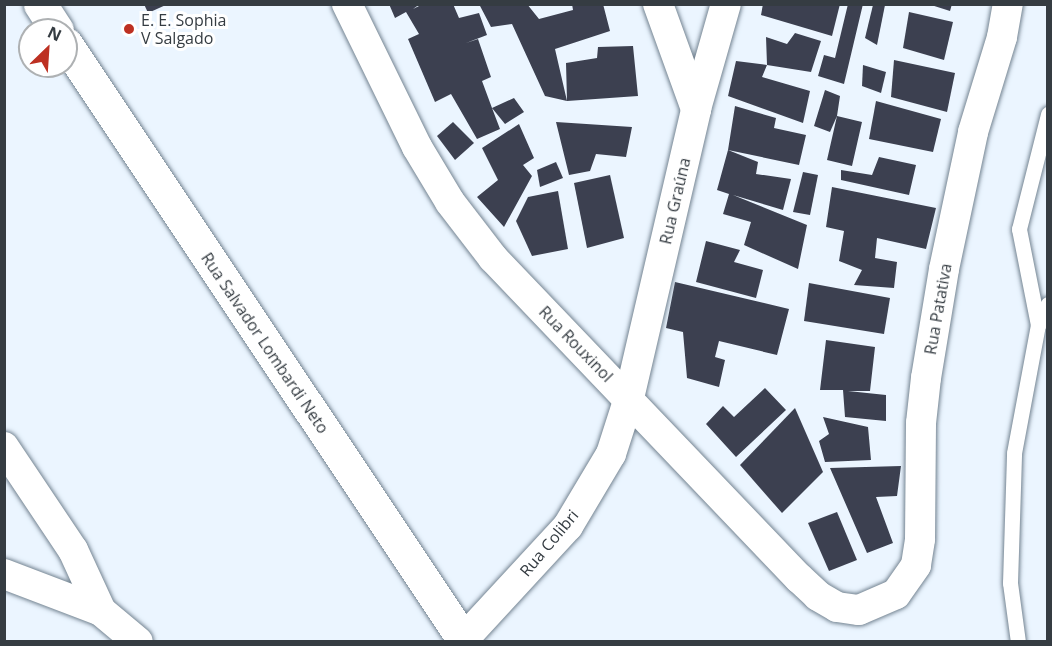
<!DOCTYPE html>
<meta charset="utf-8">
<style>
body{margin:0}
#map{position:relative;width:1052px;height:646px;overflow:hidden;background:#ebf5ff;font-family:"Open Sans",sans-serif}
div>[style]{position:absolute}
.building>*{inset:0;background:#3c4050}
.roads{filter:drop-shadow(0 0 2px #748492) drop-shadow(0 0 2px #748492)}
.lane>*{height:15px;margin:-7.5px;padding:0 7.5px;transform-origin:7.5px;border-radius:7.5px;background:#fff}
.street>*{height:30px;margin:-15px;padding:0 15px;transform-origin:15px;border-radius:15px;background:#fff}
.secondary>*{height:33px;margin:-16.5px;padding:0 16.5px;transform-origin:16.5px;border-radius:16.5px;background:#fff}
.dots>*{width:16px;height:16px;translate:-50% -50%;box-sizing:border-box;border:3px solid #fff;border-radius:50%}
span{translate:-50% -50%;white-space:nowrap;text-align:center;line-height:1.15;-webkit-text-stroke:6px #fff;paint-order:stroke}
.poi-label{font-size:16px;color:#353c42}
.left{translate:0 -50%;text-align:left}
.street-label{font-size:16px;color:#353c42}
.frame{position:absolute;inset:0;border:6px solid #353c42;pointer-events:none}
.north{position:absolute;left:18px;top:18px;width:60px;height:60px;box-sizing:border-box;background:#fff;border:2px solid #aeb1b3;border-radius:50%;rotate:25deg;font-size:16px;font-weight:700;line-height:24px;text-align:center;color:#353c42}
.north::after{content:'';display:block;margin:auto;width:21px;height:27px;background:#bd3022;clip-path:polygon(50% 0,100% 100%,50% 72%,0 100%)}
</style>
<div id="map">
<div class="building">
<div style="clip-path:polygon(144px 4px,168px 4px,148px 13px)"></div>
<div style="clip-path:polygon(389px 4px,420px 4px,413px 9px,423px 4px,453px 4px,459px 18px,479px 13px,487px 35px,466px 43px,478px 39px,491px 77px,482px 81px,492px 108px,514px 98px,524px 112px,505px 124px,492px 108px,500px 129px,477px 139px,451px 94px,435px 102px,408px 39px,419px 34px,406px 12px,395px 18px)"></div>
<div style="clip-path:polygon(479px 4px,527px 4px,539px 19px,573px 10px,572px 4px,603px 4px,610px 31px,555px 49px,567px 101px,566px 63px,597px 58px,598px 47px,633px 46px,638px 96px,567px 101px,545px 96px,512px 24px,491px 27px)"></div>
<div style="clip-path:polygon(763px 4px,840px 4px,832px 36px,761px 15px)"></div>
<div style="clip-path:polygon(848px 4px,863px 4px,844px 84px,818px 76px,824px 55px,835px 58px)"></div>
<div style="clip-path:polygon(928px 4px,952px 4px,950px 11px)"></div>
<div style="clip-path:polygon(873px 5px,885px 5px,877px 45px,865px 38px)"></div>
<div style="clip-path:polygon(909px 12px,953px 22px,944px 60px,903px 48px)"></div>
<div style="clip-path:polygon(795px 33px,821px 41px,811px 72px,767px 65px,766px 37px,787px 44px)"></div>
<div style="clip-path:polygon(894px 60px,955px 73px,947px 112px,891px 97px)"></div>
<div style="clip-path:polygon(736px 61px,767px 65px,762px 77px,810px 91px,803px 123px,728px 96px)"></div>
<div style="clip-path:polygon(863px 65px,886px 72px,881px 93px,862px 86px)"></div>
<div style="clip-path:polygon(825px 90px,840px 96px,837px 116px,862px 122px,852px 166px,827px 160px,837px 116px,830px 132px,814px 126px)"></div>
<div style="clip-path:polygon(876px 101px,941px 119px,933px 152px,869px 139px)"></div>
<div style="clip-path:polygon(735px 106px,776px 118px,774px 128px,806px 135px,799px 165px,728px 150px,758px 162px,756px 174px,791px 179px,783px 210px,733px 195px,807px 225px,798px 269px,744px 245px,751px 222px,723px 214px,729px 194px,717px 190px,728px 150px)"></div>
<div style="clip-path:polygon(453px 122px,474px 143px,455px 160px,437px 136px)"></div>
<div style="clip-path:polygon(556px 122px,632px 127px,626px 157px,596px 154px,590px 171px,569px 175px)"></div>
<div style="clip-path:polygon(519px 124px,534px 158px,523px 165px,532px 176px,504px 227px,477px 197px,498px 180px,482px 148px)"></div>
<div style="clip-path:polygon(879px 157px,916px 165px,909px 195px,841px 180px,841px 170px,872px 175px)"></div>
<div style="clip-path:polygon(556px 162px,563px 178px,540px 187px,537px 170px)"></div>
<div style="clip-path:polygon(803px 172px,818px 175px,810px 215px,793px 212px)"></div>
<div style="clip-path:polygon(610px 175px,624px 238px,587px 248px,574px 183px)"></div>
<div style="clip-path:polygon(832px 187px,936px 208px,926px 249px,877px 238px,875px 258px,897px 262px,894px 288px,854px 285px,862px 270px,839px 261px,844px 231px,826px 227px)"></div>
<div style="clip-path:polygon(558px 191px,568px 249px,532px 256px,516px 221px,528px 197px)"></div>
<div style="clip-path:polygon(706px 241px,740px 250px,734px 262px,763px 270px,756px 298px,696px 282px)"></div>
<div style="clip-path:polygon(675px 282px,789px 309px,777px 355px,719px 341px,715px 357px,725px 360px,719px 387px,687px 378px,683px 332px,666px 328px)"></div>
<div style="clip-path:polygon(809px 283px,890px 298px,884px 334px,804px 321px)"></div>
<div style="clip-path:polygon(826px 340px,875px 347px,870px 391px,848px 391px,886px 395px,886px 421px,845px 417px,843px 390px,820px 390px)"></div>
<div style="clip-path:polygon(765px 388px,786px 410px,736px 457px,706px 424px,723px 406px,734px 417px)"></div>
<div style="clip-path:polygon(795px 408px,823px 472px,782px 513px,740px 465px)"></div>
<div style="clip-path:polygon(823px 417px,868px 427px,871px 460px,825px 462px,819px 441px,829px 434px)"></div>
<div style="clip-path:polygon(901px 466px,897px 496px,876px 497px,893px 543px,867px 553px,830px 468px)"></div>
<div style="clip-path:polygon(837px 512px,857px 560px,829px 571px,808px 523px)"></div>
</div>
<div class="roads">
<div class="lane">
<div style="left:1038px;top:325px;width:98px;rotate:-101.2deg"></div>
<div style="left:1019px;top:229px;width:119px;rotate:-75.8deg"></div>
<div style="left:1018px;top:642px;width:60px;rotate:-97.7deg"></div>
<div style="left:1010px;top:583px;width:130px;rotate:-88.2deg"></div>
<div style="left:1014px;top:453px;width:130px;rotate:-79.4deg"></div>
<div style="left:1038px;top:325px;width:23px;rotate:-65deg"></div>
</div>
<div class="street">
<div style="left:347px;top:4px;width:159px;rotate:63.9deg"></div>
<div style="left:417px;top:147px;width:64px;rotate:59deg"></div>
<div style="left:450px;top:202px;width:71px;rotate:52.5deg"></div>
<div style="left:493px;top:258px;width:443px;rotate:46.3deg"></div>
<div style="left:799px;top:578px;width:26px;rotate:43deg"></div>
<div style="left:818px;top:596px;width:22px;rotate:30deg"></div>
<div style="left:837px;top:607px;width:22px;rotate:8deg"></div>
<div style="left:859px;top:610px;width:40px;rotate:-23.4deg"></div>
<div style="left:896px;top:594px;width:35px;rotate:-55deg"></div>
<div style="left:916px;top:565px;width:26px;rotate:-81deg"></div>
<div style="left:920px;top:539px;width:116px;rotate:-89.5deg"></div>
<div style="left:921px;top:423px;width:45px;rotate:-83.7deg"></div>
<div style="left:926px;top:378px;width:110px;rotate:-80.6deg"></div>
<div style="left:944px;top:269px;width:140px;rotate:-78deg"></div>
<div style="left:973px;top:132px;width:99px;rotate:-73deg"></div>
<div style="left:1002px;top:37px;width:34px;rotate:-80deg"></div>
<div style="left:658px;top:4px;width:112px;rotate:70.1deg"></div>
<div style="left:4px;top:447px;width:124px;rotate:56.2deg"></div>
<div style="left:73px;top:550px;width:67px;rotate:65.3deg"></div>
<div style="left:101px;top:611px;width:48px;rotate:40deg"></div>
<div style="left:4px;top:574px;width:104px;rotate:20.9deg"></div>
<div style="left:461px;top:642px;width:158px;rotate:-47.3deg"></div>
<div style="left:568px;top:526px;width:84px;rotate:-59.2deg"></div>
<div style="left:611px;top:454px;width:59px;rotate:-72.2deg"></div>
<div style="left:629px;top:398px;width:297px;rotate:-76.9deg"></div>
<div style="left:696px;top:109px;width:109px;rotate:-74.1deg"></div>
</div>
<div class="secondary">
<div style="left:40px;top:4px;width:31px;rotate:57deg"></div>
<div style="left:66px;top:44px;width:719px;rotate:56.29deg"></div>
</div>
</div>
<div class="dots">
<div style="left:129px;top:29px;background:#bd3022"></div>
</div>
<div class="poi-label">
<span class="left" style="left:141px;top:29px">E. E. Sophia<br>V Salgado</span>
</div>
<div class="street-label">
<span style="left:675px;top:201px;rotate:-77deg">Rua Graúna</span>
<span style="left:938px;top:309px;rotate:-80deg">Rua Patativa</span>
<span style="left:265px;top:343px;rotate:56deg">Rua Salvador Lombardi Neto</span>
<span style="left:576px;top:344px;rotate:46deg">Rua Rouxinol</span>
<span style="left:549px;top:543px;rotate:-50deg">Rua Colibri</span>
</div>
<div class="frame"></div>
<div class="north">N</div>
</div>
